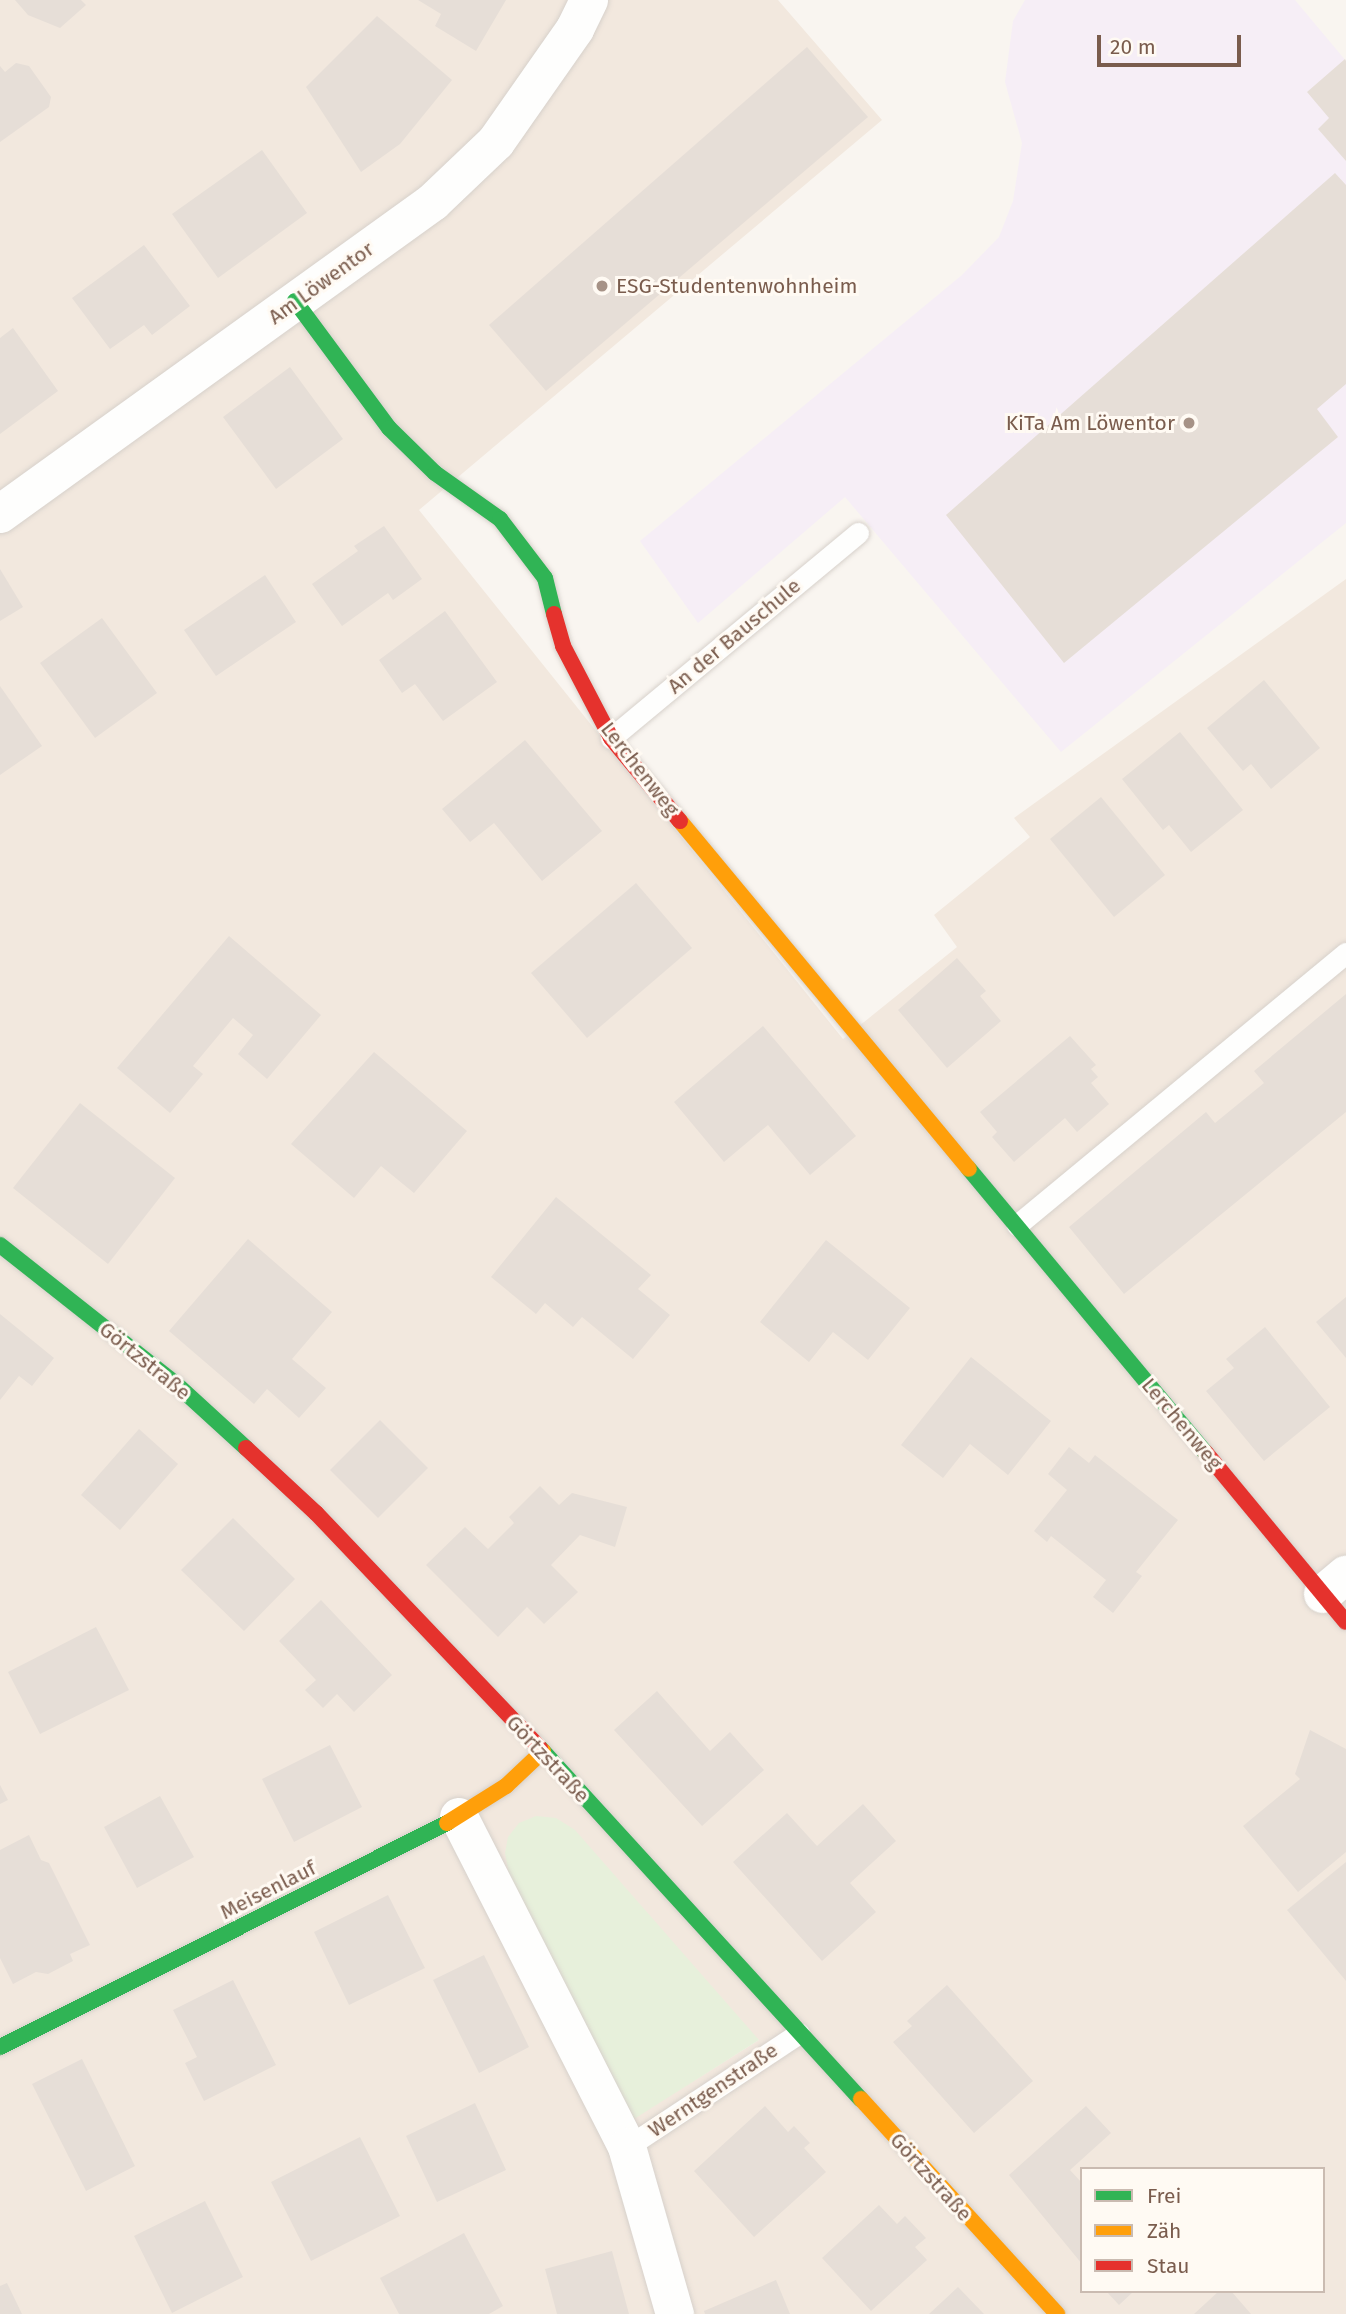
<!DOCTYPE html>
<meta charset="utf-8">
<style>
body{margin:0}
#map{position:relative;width:1346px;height:2314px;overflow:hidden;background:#f9f5f0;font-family:"Fira Sans",sans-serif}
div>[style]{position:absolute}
.residential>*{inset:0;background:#f2e8de}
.education>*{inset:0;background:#f6eef6}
.green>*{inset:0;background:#e7f0db}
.building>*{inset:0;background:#e6ded7}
.roads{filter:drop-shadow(0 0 2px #d7d1cb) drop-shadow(0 0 2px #d7d1cb)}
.lane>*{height:21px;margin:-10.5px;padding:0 10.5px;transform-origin:10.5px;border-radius:10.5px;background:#fefefd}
.street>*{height:38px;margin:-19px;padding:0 19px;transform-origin:19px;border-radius:19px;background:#fefefd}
.fast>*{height:16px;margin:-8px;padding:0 8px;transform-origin:8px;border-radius:8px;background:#30b455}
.slow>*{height:16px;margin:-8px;padding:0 8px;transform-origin:8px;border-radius:8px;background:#ff9f0a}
.jam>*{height:16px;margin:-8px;padding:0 8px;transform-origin:8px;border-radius:8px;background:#e5322d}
.dots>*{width:19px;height:19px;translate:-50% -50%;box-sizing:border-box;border:4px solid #fffaf3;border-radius:50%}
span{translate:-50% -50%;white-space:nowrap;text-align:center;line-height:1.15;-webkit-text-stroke:6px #fffaf3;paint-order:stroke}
.street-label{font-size:21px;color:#7a5c4d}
.poi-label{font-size:21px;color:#7a5c4d}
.left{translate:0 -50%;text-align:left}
.right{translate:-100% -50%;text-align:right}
.legend{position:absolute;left:1080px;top:2167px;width:245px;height:126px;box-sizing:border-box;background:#fffaf3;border:2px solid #cabbb1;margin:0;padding:9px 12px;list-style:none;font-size:21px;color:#7a5c4d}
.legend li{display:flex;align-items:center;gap:14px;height:35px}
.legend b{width:35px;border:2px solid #cabbb1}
.scale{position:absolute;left:1097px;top:35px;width:144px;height:32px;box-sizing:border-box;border:4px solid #7a5c4d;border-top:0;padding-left:9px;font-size:21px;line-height:24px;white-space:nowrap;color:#7a5c4d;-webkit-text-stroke:5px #fffaf3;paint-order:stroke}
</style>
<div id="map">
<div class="residential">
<div style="clip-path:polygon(evenodd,0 0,778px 0,882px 120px,419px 510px,843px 1039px,957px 947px,934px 915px,1030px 837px,1014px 818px,1346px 579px,1346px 2314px,0 2314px,0 0,509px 1875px,759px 2040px,634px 2118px,509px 1875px,0 0,1082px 2169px,1323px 2169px,1323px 2291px,1082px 2291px,1082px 2169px)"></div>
</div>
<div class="education">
<div style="clip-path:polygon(1025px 0,1295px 0,1346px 61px,1346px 523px,1061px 752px,845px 497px,698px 623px,640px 541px,962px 275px,999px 237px,1013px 201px,1022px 143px,1005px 82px,1013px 21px)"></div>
</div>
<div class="green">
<div style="clip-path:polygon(536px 1816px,556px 1818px,575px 1830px,759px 2040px,634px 2119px,509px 1875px,505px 1853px,508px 1837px,519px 1823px)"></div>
</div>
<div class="building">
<div style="clip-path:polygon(15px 0,81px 0,86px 5px,60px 28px,28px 15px)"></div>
<div style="clip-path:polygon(418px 0,506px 0,476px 51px,435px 26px,441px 14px)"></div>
<div style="clip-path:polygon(377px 16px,452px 80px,400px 144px,361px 172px,306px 87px)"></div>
<div style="clip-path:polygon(807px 47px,868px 117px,546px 391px,489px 325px)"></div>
<div style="clip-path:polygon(1345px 59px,1346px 61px,1346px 161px,1318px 129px,1329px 118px,1307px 92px)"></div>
<div style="clip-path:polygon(16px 63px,29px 66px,51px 97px,49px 107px,0 142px,0 66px,5px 72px)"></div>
<div style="clip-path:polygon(262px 150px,307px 213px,218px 278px,172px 214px)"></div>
<div style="clip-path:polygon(1335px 173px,1346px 185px,1346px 384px,1317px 409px,1338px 437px,1064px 663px,946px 515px)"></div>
<div style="clip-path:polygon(144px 245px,190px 306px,152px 335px,144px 325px,110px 349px,72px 298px)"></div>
<div style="clip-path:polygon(13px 328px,58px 391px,0 434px,0 338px)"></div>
<div style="clip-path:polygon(290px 367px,343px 439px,276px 489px,223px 417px)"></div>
<div style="clip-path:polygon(384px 526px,422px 579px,393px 600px,388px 593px,342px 626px,312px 584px,358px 551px,354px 546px)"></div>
<div style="clip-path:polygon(0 569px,23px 607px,0 621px)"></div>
<div style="clip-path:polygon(265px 575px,296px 622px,216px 676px,184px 630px)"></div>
<div style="clip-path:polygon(445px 611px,497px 682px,443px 721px,415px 684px,402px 693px,379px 660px)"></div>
<div style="clip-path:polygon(102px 618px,157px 693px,95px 738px,40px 663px)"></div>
<div style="clip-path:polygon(1264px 680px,1320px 748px,1271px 789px,1251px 764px,1243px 771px,1207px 728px)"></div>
<div style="clip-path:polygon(0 686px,42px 746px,0 775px)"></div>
<div style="clip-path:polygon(1180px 732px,1243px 810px,1191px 852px,1169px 825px,1163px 830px,1122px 779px)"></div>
<div style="clip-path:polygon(525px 740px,602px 831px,542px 881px,494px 823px,470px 842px,442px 809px)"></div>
<div style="clip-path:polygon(1101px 797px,1165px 875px,1114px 917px,1050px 839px)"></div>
<div style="clip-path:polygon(636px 883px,692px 948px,587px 1038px,531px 973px)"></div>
<div style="clip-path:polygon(229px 936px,321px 1015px,267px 1079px,238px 1054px,253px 1035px,233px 1018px,193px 1066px,203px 1074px,170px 1113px,117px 1068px)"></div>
<div style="clip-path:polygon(957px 958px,986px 991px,980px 996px,1001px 1021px,947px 1068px,898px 1010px)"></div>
<div style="clip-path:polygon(1346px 994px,1346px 1112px,1124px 1294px,1069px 1227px,1206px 1112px,1215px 1123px,1264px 1083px,1254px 1071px)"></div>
<div style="clip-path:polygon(763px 1026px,856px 1136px,810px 1175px,768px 1125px,724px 1162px,674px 1102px)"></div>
<div style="clip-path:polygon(1070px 1036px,1096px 1065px,1091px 1069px,1098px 1077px,1091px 1083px,1109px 1104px,1077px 1132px,1065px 1118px,1014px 1162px,992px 1137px,997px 1132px,980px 1112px)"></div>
<div style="clip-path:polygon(374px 1052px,467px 1131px,414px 1193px,381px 1166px,354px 1198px,291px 1144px)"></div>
<div style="clip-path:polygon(80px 1103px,175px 1178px,108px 1264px,13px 1188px)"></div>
<div style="clip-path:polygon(556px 1197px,651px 1275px,638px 1289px,670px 1315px,633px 1359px,582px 1317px,573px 1327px,545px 1303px,536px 1314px,491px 1277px)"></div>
<div style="clip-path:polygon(248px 1239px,332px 1312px,292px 1359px,326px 1388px,299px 1418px,267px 1389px,254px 1404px,169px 1331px)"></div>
<div style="clip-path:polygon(826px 1240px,910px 1308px,868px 1360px,833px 1332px,809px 1362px,760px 1322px)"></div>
<div style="clip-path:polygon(1346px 1297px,1346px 1358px,1316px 1322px)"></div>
<div style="clip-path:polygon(0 1314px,54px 1358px,32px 1386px,19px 1376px,0 1400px)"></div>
<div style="clip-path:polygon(1265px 1327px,1330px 1407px,1264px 1461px,1206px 1391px,1234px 1368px,1226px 1359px)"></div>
<div style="clip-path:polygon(971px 1357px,1051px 1421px,1008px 1475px,970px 1444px,943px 1478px,901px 1445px)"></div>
<div style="clip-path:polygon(380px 1420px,428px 1468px,378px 1518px,330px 1470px)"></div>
<div style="clip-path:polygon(139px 1429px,178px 1464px,120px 1530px,81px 1495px)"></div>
<div style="clip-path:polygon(1069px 1447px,1089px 1463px,1095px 1455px,1178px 1520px,1136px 1572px,1142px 1576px,1113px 1613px,1093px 1597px,1106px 1580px,1051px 1536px,1047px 1542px,1034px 1531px,1067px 1490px,1048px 1474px)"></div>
<div style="clip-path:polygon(540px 1486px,559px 1505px,572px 1493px,627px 1507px,615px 1547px,580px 1535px,551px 1565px,578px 1592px,544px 1624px,527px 1607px,498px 1637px,426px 1565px,465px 1527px,488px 1549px,514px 1523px,509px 1517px)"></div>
<div style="clip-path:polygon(233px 1518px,295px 1579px,244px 1631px,181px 1570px)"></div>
<div style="clip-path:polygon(321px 1600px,392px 1675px,354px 1712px,337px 1694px,323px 1708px,305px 1690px,316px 1680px,279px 1641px)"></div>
<div style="clip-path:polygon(96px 1627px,129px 1690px,40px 1734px,8px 1672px)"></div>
<div style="clip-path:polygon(657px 1691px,710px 1751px,730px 1732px,764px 1770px,702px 1826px,614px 1730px)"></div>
<div style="clip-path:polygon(1310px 1730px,1346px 1749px,1346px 1852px,1298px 1892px,1243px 1826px,1300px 1779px,1295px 1774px)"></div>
<div style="clip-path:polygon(330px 1745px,362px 1807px,294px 1842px,262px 1779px)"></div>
<div style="clip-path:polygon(0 1785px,8px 1800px,0 1804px)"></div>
<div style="clip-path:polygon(160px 1796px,194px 1857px,137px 1888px,104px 1827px)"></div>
<div style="clip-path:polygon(863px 1804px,896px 1841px,850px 1883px,876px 1912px,822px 1961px,733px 1862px,787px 1813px,817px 1846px)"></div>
<div style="clip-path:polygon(29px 1835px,41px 1860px,49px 1863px,90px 1945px,70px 1954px,73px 1961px,48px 1974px,36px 1972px,13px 1984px,0 1958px,0 1850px)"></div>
<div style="clip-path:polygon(1346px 1862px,1346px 1981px,1287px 1910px)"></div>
<div style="clip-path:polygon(388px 1895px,425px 1968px,349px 2005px,314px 1932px)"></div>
<div style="clip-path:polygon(484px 1955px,529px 2047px,479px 2073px,433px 1980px)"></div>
<div style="clip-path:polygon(233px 1980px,276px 2065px,204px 2101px,185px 2063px,197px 2057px,173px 2010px)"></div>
<div style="clip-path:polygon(947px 1985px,1033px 2081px,974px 2133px,893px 2042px,912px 2026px,907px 2021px)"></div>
<div style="clip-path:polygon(82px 2059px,135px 2166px,86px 2191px,32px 2084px)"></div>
<div style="clip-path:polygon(475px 2103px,506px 2170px,437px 2202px,406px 2136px)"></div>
<div style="clip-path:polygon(765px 2106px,788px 2132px,794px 2126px,810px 2143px,804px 2148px,826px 2172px,754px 2237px,694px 2171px)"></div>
<div style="clip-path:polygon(1086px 2106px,1111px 2133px,1070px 2170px,1082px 2183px,1082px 2264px,1009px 2175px)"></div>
<div style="clip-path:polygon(360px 2137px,400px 2216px,311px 2261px,271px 2182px)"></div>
<div style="clip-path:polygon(205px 2201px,243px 2277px,172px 2313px,134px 2236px)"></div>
<div style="clip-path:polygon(879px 2205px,897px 2224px,905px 2216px,926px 2238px,915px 2247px,927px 2260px,871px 2311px,822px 2258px)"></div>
<div style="clip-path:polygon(464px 2233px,503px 2306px,489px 2314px,399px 2314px,380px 2278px)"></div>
<div style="clip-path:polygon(612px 2251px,629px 2314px,557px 2314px,545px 2269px)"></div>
<div style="clip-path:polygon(776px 2280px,790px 2314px,705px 2314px,704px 2311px)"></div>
<div style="clip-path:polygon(7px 2283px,22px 2314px,0 2314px,0 2286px)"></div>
<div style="clip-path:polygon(958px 2287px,984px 2314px,929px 2314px)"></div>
<div style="clip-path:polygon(1106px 2291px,1134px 2291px,1119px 2305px)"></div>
<div style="clip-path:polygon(1219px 2291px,1231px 2291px,1251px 2314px,1194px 2314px)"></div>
</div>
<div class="roads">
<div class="lane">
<div style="left:611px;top:738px;width:321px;rotate:-39.7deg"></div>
<div style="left:1017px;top:1225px;width:427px;rotate:-39.6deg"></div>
<div style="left:627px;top:2147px;width:206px;rotate:-33.5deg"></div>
</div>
<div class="street">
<div style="left:0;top:514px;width:534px;rotate:-35.77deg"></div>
<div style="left:433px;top:202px;width:87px;rotate:-43.6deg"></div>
<div style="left:496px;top:142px;width:138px;rotate:-55deg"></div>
<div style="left:575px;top:29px;width:32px;rotate:-64deg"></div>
<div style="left:1323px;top:1594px;width:30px;rotate:-40deg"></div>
<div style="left:459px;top:1817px;width:370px;rotate:63deg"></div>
<div style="left:627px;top:2147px;width:174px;rotate:74deg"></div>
</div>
<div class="fast">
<div style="left:295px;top:301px;width:158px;rotate:53.5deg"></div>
<div style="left:389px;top:428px;width:64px;rotate:44.4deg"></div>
<div style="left:435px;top:473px;width:80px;rotate:35.3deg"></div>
<div style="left:500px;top:519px;width:74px;rotate:52.7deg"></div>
<div style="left:545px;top:578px;width:37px;rotate:76deg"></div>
<div style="left:969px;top:1169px;width:370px;rotate:50.2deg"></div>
<div style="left:0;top:1245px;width:224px;rotate:38.3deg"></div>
<div style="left:176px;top:1384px;width:95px;rotate:42.4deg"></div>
<div style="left:540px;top:1748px;width:476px;rotate:47.6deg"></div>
<div style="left:0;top:2047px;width:500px;rotate:-26.6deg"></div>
</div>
<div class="slow">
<div style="left:680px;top:821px;width:452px;rotate:50.3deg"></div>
<div style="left:447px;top:1823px;width:70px;rotate:-32.1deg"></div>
<div style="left:506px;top:1786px;width:51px;rotate:-43.4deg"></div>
<div style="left:861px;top:2099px;width:291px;rotate:47.6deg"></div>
</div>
<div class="jam">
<div style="left:554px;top:614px;width:33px;rotate:74deg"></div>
<div style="left:563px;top:646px;width:104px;rotate:62.4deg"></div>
<div style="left:611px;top:738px;width:108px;rotate:50.3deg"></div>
<div style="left:246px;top:1448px;width:96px;rotate:42.9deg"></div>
<div style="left:316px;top:1513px;width:325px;rotate:46.4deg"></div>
<div style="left:1206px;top:1453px;width:219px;rotate:50.4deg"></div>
</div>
</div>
<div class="dots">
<div style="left:602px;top:286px;background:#a69286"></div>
<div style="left:1189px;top:423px;background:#a69286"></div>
</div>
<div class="street-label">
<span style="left:321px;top:283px;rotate:-36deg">Am Löwentor</span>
<span style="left:734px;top:636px;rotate:-40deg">An der Bauschule</span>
<span style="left:640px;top:769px;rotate:52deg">Lerchenweg</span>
<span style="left:145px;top:1361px;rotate:39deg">Görtzstraße</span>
<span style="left:1182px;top:1424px;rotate:50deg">Lerchenweg</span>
<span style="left:548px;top:1759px;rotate:47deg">Görtzstraße</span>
<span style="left:268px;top:1890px;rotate:-27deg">Meisenlauf</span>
<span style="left:713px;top:2090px;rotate:-34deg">Werntgenstraße</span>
<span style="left:931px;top:2177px;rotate:48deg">Görtzstraße</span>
</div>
<div class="poi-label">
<span class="left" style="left:616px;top:286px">ESG-Studentenwohnheim</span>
<span class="right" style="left:1175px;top:423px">KiTa Am Löwentor</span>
</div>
<ul class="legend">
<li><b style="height:9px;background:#30b455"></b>Frei</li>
<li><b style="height:9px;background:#ff9f0a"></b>Zäh</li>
<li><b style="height:9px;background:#e5322d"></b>Stau</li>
</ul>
<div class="scale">20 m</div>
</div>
